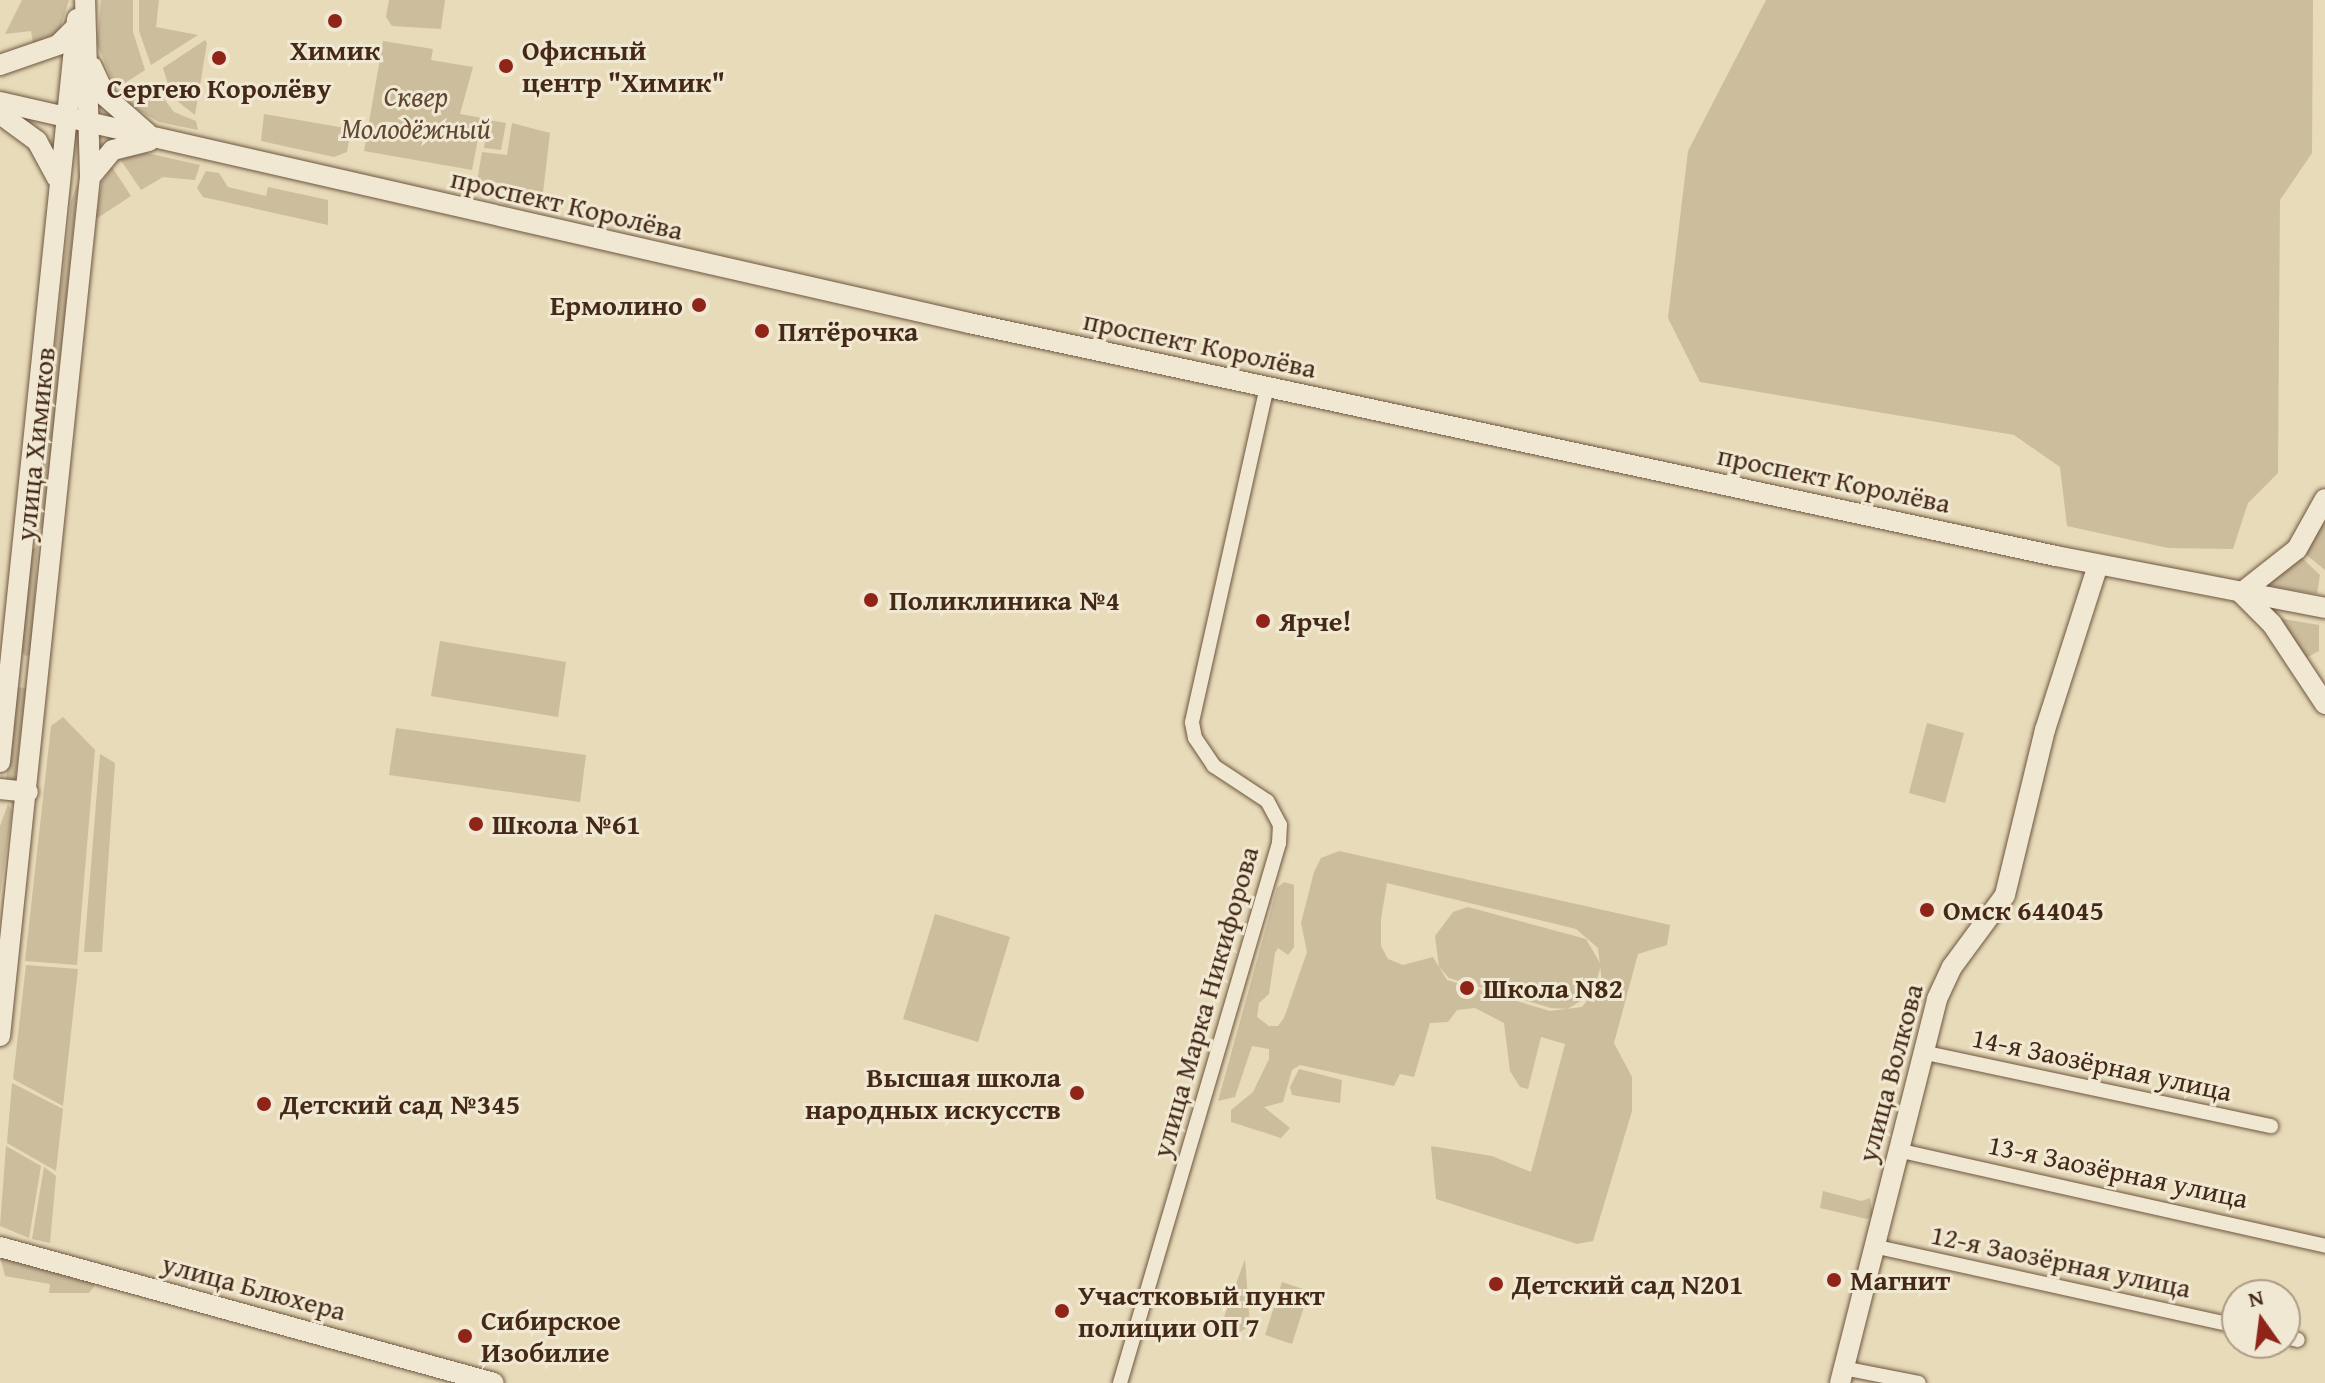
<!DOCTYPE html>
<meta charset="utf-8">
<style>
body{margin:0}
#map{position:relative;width:2325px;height:1383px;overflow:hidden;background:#e8dbb9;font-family:"Gentium Book Plus",serif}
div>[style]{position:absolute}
.green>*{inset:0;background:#ccbd9d}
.roads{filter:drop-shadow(0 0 2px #6e5640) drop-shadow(0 0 2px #6e5640)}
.street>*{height:14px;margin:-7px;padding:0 7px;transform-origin:7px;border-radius:7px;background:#f0e8d2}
.secondary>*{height:20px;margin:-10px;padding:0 10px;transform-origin:10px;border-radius:10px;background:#f0e8d2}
.dots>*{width:22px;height:22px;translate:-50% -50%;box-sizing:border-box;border:4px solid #f0e8d2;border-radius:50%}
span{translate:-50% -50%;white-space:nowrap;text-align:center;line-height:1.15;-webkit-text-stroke:6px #f0e8d2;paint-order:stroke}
.poi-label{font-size:28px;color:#452917;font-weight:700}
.left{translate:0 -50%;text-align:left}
.right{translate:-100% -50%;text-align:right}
.park-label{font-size:28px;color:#604732;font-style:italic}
.street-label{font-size:28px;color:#452917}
.north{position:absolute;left:2221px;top:1279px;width:80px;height:80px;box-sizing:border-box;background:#f0e8d2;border:2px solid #ac9c87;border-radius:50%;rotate:346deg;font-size:22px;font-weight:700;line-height:32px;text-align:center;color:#452917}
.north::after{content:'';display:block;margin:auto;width:28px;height:36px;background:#8f2418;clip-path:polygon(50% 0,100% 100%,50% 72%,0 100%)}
</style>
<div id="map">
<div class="green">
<div style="clip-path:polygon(22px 0,69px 0,59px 32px,33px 43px,31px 31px,5px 34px)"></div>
<div style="clip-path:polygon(101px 0,133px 0,133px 32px,145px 70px,116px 89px,97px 44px)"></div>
<div style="clip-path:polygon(139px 0,159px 0,156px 27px,198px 35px,151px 65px,139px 31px)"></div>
<div style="clip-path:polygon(389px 0,445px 0,441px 29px,392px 26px,386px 17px)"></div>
<div style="clip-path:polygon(1766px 0,2313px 0,2312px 153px,2280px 200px,2278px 473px,2248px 503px,2233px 549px,2168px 548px,2067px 526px,2060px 467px,2014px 435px,1700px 382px,1668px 318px,1688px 151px)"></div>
<div style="clip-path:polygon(205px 40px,207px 43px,195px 115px,172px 97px,163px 68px)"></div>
<div style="clip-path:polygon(383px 41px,433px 49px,431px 60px,473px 67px,460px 114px,482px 118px,472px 170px,364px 151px)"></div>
<div style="clip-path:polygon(155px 87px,174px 112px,196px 121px,198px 130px,159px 122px,126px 103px)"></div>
<div style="clip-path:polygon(264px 114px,351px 129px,347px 152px,334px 157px,261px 141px)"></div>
<div style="clip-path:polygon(488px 120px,506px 123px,501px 150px,484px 148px)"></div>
<div style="clip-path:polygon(512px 123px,550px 133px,542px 201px,511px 194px,506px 185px,488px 180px,485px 187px,477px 182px,482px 152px,507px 155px)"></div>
<div style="clip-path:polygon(138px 151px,200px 165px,195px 180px,163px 177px,141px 190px,120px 159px)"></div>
<div style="clip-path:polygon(112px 167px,131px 196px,96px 219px,102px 182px)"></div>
<div style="clip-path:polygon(206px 171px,219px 173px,228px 187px,266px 196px,268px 187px,328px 200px,328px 225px,203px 197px,197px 188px)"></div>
<div style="clip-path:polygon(78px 182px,44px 528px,40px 529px,36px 515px,71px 202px)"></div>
<div style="clip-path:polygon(476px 193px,499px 201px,509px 198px,537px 204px,507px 205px)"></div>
<div style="clip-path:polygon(2325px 520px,2325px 570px,2303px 552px)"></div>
<div style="clip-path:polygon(38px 545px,31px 654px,26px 656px,21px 652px,32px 550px)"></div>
<div style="clip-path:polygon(2300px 556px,2320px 575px,2317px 594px,2264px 585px)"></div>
<div style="clip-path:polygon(2277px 618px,2319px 625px,2319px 651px,2304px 659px)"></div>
<div style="clip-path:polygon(440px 641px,566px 662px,558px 717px,431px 696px)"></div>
<div style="clip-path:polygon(16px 687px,26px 688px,15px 781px,6px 780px)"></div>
<div style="clip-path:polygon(63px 717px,95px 750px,77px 965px,25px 961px,51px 726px)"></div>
<div style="clip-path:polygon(1927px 723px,1964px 733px,1945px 803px,1909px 793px)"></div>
<div style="clip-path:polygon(396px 728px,586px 755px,580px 802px,389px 775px)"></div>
<div style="clip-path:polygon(100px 754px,115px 763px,102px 952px,84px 952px)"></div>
<div style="clip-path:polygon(8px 804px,12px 810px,0 896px,0 826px)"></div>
<div style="clip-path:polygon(evenodd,1339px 851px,1670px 925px,1667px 945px,1638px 954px,1614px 1043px,1632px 1077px,1632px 1111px,1593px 1241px,1577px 1244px,1436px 1199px,1431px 1146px,1492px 1156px,1531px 1172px,1565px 1044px,1541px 1037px,1528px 1089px,1520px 1087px,1510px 1071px,1504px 1023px,1475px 1008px,1457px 1010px,1448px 1022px,1430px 1023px,1414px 1077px,1400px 1074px,1394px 1086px,1300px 1065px,1292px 1070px,1283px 1102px,1264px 1107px,1290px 1128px,1281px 1138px,1231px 1122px,1231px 1110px,1253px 1092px,1269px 1059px,1269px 1049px,1252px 1046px,1235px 1097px,1218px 1101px,1277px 888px,1284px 882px,1294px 885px,1294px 947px,1288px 955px,1278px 948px,1275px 953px,1269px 994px,1259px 1003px,1257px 1017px,1269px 1026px,1278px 1026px,1284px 1018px,1307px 952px,1301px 923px,1314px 872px,1321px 858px,1339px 851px,1387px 883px,1576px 929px,1598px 948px,1602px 982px,1582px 1007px,1550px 1011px,1447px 980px,1433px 957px,1403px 965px,1388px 959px,1381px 946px,1381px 919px,1387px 883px)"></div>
<div style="clip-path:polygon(1468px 907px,1586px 939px,1601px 965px,1593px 994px,1567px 1009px,1551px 1008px,1449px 978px,1439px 967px,1435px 936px,1453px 912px)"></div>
<div style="clip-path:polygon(935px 914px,1010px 937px,978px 1042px,903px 1019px)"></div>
<div style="clip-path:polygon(26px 965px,78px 969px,63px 1106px,13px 1079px)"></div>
<div style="clip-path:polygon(1299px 1069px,1342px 1080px,1340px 1103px,1292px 1095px,1290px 1087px)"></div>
<div style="clip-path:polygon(12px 1083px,63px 1109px,56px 1171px,7px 1143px)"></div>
<div style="clip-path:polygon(6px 1146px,41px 1166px,29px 1238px,0 1226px)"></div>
<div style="clip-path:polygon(44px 1167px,56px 1176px,50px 1243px,32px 1239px)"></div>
<div style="clip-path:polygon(1823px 1191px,1861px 1201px,1870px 1198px,1873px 1215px,1867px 1219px,1820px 1208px)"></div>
<div style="clip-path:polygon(0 1256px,94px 1283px,94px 1287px,89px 1293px,49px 1293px,50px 1284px,5px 1276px)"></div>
<div style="clip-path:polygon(1245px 1259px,1250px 1326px,1238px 1333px,1226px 1328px,1224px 1317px)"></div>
<div style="clip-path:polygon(1282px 1282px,1309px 1291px,1292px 1344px,1265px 1335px)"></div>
</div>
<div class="roads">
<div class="street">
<div style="left:1922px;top:1052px;width:357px;rotate:12deg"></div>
<div style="left:1897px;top:1150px;width:439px;rotate:12.6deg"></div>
<div style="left:1873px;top:1246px;width:373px;rotate:12.4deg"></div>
<div style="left:2285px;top:1337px;width:13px;rotate:13deg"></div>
<div style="left:1843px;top:1368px;width:77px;rotate:11.2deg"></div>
<div style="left:1120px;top:1383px;width:563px;rotate:-73.59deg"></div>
<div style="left:1279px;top:843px;width:18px;rotate:-87deg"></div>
<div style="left:1280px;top:825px;width:27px;rotate:-118deg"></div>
<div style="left:1267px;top:801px;width:64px;rotate:-146.6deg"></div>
<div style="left:1214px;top:766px;width:34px;rotate:-124deg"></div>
<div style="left:1195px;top:738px;width:16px;rotate:-101deg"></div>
<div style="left:1192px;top:722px;width:343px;rotate:-77.4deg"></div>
</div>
<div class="secondary">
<div style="left:0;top:65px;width:61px;rotate:-19deg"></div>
<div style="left:58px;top:45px;width:23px;rotate:-45deg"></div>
<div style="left:92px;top:67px;width:33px;rotate:65deg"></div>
<div style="left:106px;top:97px;width:55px;rotate:41.3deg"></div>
<div style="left:0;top:102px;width:994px;rotate:12.85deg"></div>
<div style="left:969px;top:323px;width:1112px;rotate:12.1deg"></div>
<div style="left:2056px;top:556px;width:274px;rotate:10.9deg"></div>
<div style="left:0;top:114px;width:46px;rotate:36.1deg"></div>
<div style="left:37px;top:141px;width:42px;rotate:61.6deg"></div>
<div style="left:90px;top:177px;width:35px;rotate:-50deg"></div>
<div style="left:113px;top:150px;width:37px;rotate:-14deg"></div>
<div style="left:2241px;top:593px;width:44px;rotate:45deg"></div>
<div style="left:2272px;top:624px;width:96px;rotate:56.5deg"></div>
<div style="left:2241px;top:593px;width:71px;rotate:-38.2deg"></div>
<div style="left:2297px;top:549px;width:57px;rotate:-60.8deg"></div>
<div style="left:0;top:762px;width:747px;rotate:-84.08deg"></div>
<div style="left:0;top:789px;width:28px;rotate:6deg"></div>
<div style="left:0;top:1036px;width:864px;rotate:-84.02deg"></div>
<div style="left:90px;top:177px;width:177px;rotate:-91.6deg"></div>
<div style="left:0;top:1247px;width:512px;rotate:15.39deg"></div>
<div style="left:1840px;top:1383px;width:396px;rotate:-75.8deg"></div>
<div style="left:1937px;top:999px;width:35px;rotate:-65deg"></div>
<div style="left:1952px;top:967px;width:89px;rotate:-53.6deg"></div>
<div style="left:2005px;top:895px;width:170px;rotate:-76.4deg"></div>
<div style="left:2045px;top:730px;width:173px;rotate:-72.2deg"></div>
</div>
</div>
<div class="dots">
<div style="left:335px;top:21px;background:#8f2418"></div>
<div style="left:219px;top:58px;background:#8f2418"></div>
<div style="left:506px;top:66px;background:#8f2418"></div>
<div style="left:699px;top:305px;background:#8f2418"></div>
<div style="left:762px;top:331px;background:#8f2418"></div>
<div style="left:871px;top:600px;background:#8f2418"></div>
<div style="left:1263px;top:621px;background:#8f2418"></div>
<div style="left:476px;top:824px;background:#8f2418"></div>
<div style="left:1927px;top:910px;background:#8f2418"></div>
<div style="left:1467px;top:988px;background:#8f2418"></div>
<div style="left:1077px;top:1093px;background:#8f2418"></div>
<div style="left:264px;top:1104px;background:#8f2418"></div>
<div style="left:1834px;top:1280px;background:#8f2418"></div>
<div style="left:1496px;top:1284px;background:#8f2418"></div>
<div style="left:1062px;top:1311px;background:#8f2418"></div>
<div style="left:465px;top:1336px;background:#8f2418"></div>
</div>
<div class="poi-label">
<span style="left:335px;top:50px">Химик</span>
<span class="left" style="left:522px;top:66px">Офисный<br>центр "Химик"</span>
<span style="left:219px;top:88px">Сергею Королёву</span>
<span class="right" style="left:683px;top:305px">Ермолино</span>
<span class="left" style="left:778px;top:331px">Пятёрочка</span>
<span class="left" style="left:889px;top:600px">Поликлиника №4</span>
<span class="left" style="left:1279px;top:621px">Ярче!</span>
<span class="left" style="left:492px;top:824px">Школа №61</span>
<span class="left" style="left:1943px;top:910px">Омск 644045</span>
<span class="left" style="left:1483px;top:988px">Школа N82</span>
<span class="right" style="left:1061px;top:1093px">Высшая школа<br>народных искусств</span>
<span class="left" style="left:280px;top:1104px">Детский сад №345</span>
<span class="left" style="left:1850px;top:1280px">Магнит</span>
<span class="left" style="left:1512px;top:1284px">Детский сад N201</span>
<span class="left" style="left:1078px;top:1311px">Участковый пункт<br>полиции ОП 7</span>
<span class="left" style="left:481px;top:1336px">Сибирское<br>Изобилие</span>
</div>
<div class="park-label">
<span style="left:416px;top:112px">Сквер<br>Молодёжный</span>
</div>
<div class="street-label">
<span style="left:567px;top:204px;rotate:13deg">проспект Королёва</span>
<span style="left:1200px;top:344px;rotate:12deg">проспект Королёва</span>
<span style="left:35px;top:444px;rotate:-84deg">улица Химиков</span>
<span style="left:1834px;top:479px;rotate:12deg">проспект Королёва</span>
<span style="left:1205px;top:1002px;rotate:-74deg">улица Марка Никифорова</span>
<span style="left:2102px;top:1064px;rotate:12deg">14-я Заозёрная улица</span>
<span style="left:1890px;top:1073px;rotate:-75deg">улица Волкова</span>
<span style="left:2118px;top:1171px;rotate:12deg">13-я Заозёрная улица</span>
<span style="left:2061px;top:1261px;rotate:12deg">12-я Заозёрная улица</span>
<span style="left:254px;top:1287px;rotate:15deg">улица Блюхера</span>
</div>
<div class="north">N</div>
</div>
